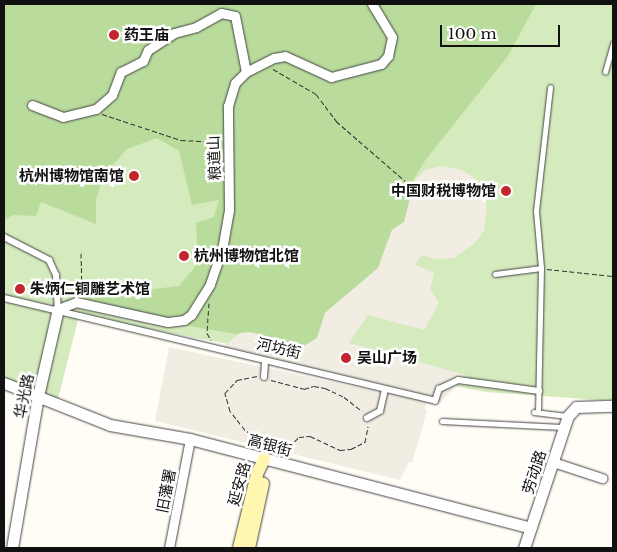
<!DOCTYPE html>
<meta charset="utf-8">
<style>
body{margin:0}
#map{position:relative;width:617px;height:552px;overflow:hidden;background:#fffdf5;font-family:"Libre Baskerville","Noto Sans SC",serif}
div>[style]{position:absolute}
.green>*{inset:0;background:#d5ebbd}
.forest>*{inset:0;background:#b9dc9c}
.plaza>*{inset:0;background:#f1ede2}
.path>*{height:1px;margin-top:-0.5px;transform-origin:0;background:repeating-linear-gradient(90deg,#333 0 5px,transparent 0 7.5px)}
.roads{filter:drop-shadow(0 0 1px #444) drop-shadow(0 0 1px #444)}
.service>*{height:4.5px;margin:-2.25px;padding:0 2.25px;transform-origin:2.25px;border-radius:2.25px;background:#fff}
.pedestrian>*{height:6px;margin:-3px;padding:0 3px;transform-origin:3px;border-radius:3px;background:#fff}
.minor>*{height:9px;margin:-4.5px;padding:0 4.5px;transform-origin:4.5px;border-radius:4.5px;background:#fff}
.tertiary>*{height:11px;margin:-5.5px;padding:0 5.5px;transform-origin:5.5px;border-radius:5.5px;background:#fff}
.secondary>*{height:12px;margin:-6px;padding:0 6px;transform-origin:6px;border-radius:6px;background:#fff6b0}
.dots>*{width:14px;height:14px;translate:-50% -50%;box-sizing:border-box;border:2px solid #fff;border-radius:50%}
span{translate:-50% -50%;white-space:nowrap;text-align:center;line-height:1.15;-webkit-text-stroke:5px #fff;paint-order:stroke}
.poi-label{font-size:15px;color:#111;font-weight:700}
.left{translate:0 -50%;text-align:left}
.right{translate:-100% -50%;text-align:right}
.street-label{font-size:15px;color:#111}
.frame{position:absolute;inset:0;border:5px solid #111;pointer-events:none}
.scale{position:absolute;left:440px;top:25px;width:120px;height:22px;box-sizing:border-box;border:2px solid #111;border-top:0;padding-left:6px;font-size:15px;line-height:18px;white-space:nowrap;color:#111;-webkit-text-stroke:4px #fff;paint-order:stroke}
</style>
<div id="map">
<div class="green">
<div style="clip-path:polygon(4px 4px,613px 4px,613px 401px,486px 392px,79px 316px,58px 399px,4px 384px)"></div>
</div>
<div class="forest">
<div style="clip-path:polygon(4px 4px,536px 4px,508px 56px,424px 162px,407px 191px,410px 198px,404px 222px,392px 230px,378px 268px,325px 313px,317px 338px,305px 346px,113px 313px,63px 300px,179px 286px,198px 263px,196px 223px,214px 217px,219px 200px,192px 205px,179px 151px,157px 138px,127px 149px,104px 175px,96px 199px,96px 224px,41px 202px,36px 216px,13px 215px,4px 221px)"></div>
</div>
<div class="plaza">
<div style="clip-path:polygon(443px 166px,462px 170px,477px 180px,487px 208px,484px 231px,474px 244px,454px 258px,437px 259px,421px 255px,415px 265px,434px 273px,430px 289px,439px 303px,424px 330px,368px 315px,349px 343px,466px 375px,438px 405px,426px 403px,425px 410px,427px 411px,412px 463px,409px 462px,400px 480px,155px 421px,169px 347px,416px 400px,217px 352px,240px 333px,250px 332px,304px 346px,317px 338px,325px 313px,378px 268px,392px 230px,404px 222px,410px 199px,407px 191px,416px 179px,425px 170px)"></div>
</div>
<div class="path">
<div style="left:273px;top:69px;width:50px;rotate:30.2deg"></div>
<div style="left:316px;top:94px;width:34px;rotate:53deg"></div>
<div style="left:336px;top:121px;width:99px;rotate:40.9deg"></div>
<div style="left:102px;top:114px;width:83px;rotate:18.2deg"></div>
<div style="left:181px;top:140px;width:37px;rotate:3deg"></div>
<div style="left:81px;top:253px;width:42px;rotate:88.6deg"></div>
<div style="left:547px;top:269px;width:66px;rotate:6.1deg"></div>
<div style="left:209px;top:303px;width:30px;rotate:94deg"></div>
<div style="left:207px;top:333px;width:8px;rotate:60deg"></div>
<div style="left:271px;top:380px;width:34px;rotate:15deg"></div>
<div style="left:304px;top:389px;width:10px;rotate:-17deg"></div>
<div style="left:314px;top:386px;width:11px;rotate:10deg"></div>
<div style="left:325px;top:388px;width:21px;rotate:25deg"></div>
<div style="left:344px;top:397px;width:23px;rotate:38deg"></div>
<div style="left:257px;top:447px;width:9px;rotate:-90deg"></div>
<div style="left:257px;top:438px;width:14px;rotate:-146deg"></div>
<div style="left:245px;top:430px;width:24px;rotate:-128deg"></div>
<div style="left:230px;top:411px;width:19px;rotate:-106deg"></div>
<div style="left:225px;top:393px;width:18px;rotate:-47deg"></div>
<div style="left:237px;top:380px;width:21px;rotate:-11deg"></div>
<div style="left:284px;top:452px;width:21px;rotate:-45deg"></div>
<div style="left:299px;top:437px;width:11px;rotate:-5deg"></div>
<div style="left:310px;top:436px;width:33px;rotate:25deg"></div>
<div style="left:340px;top:450px;width:11px;rotate:-5deg"></div>
<div style="left:351px;top:449px;width:16px;rotate:-27deg"></div>
<div style="left:365px;top:442px;width:16px;rotate:-79deg"></div>
</div>
<div class="roads">
<div class="service">
<div style="left:605px;top:72px;width:29px;rotate:-74deg"></div>
<div style="left:495px;top:274px;width:46px;rotate:-7.4deg"></div>
<div style="left:534px;top:412px;width:33px;rotate:7deg"></div>
<div style="left:538px;top:412px;width:144px;rotate:-88.8deg"></div>
<div style="left:541px;top:268px;width:57px;rotate:-95deg"></div>
<div style="left:536px;top:211px;width:124px;rotate:-83.5deg"></div>
<div style="left:442px;top:421px;width:120px;rotate:2.9deg"></div>
</div>
<div class="pedestrian">
<div style="left:4px;top:237px;width:51px;rotate:27.1deg"></div>
<div style="left:49px;top:260px;width:17px;rotate:65deg"></div>
<div style="left:56px;top:275px;width:34px;rotate:87deg"></div>
<div style="left:4px;top:298px;width:443px;rotate:13.4deg"></div>
<div style="left:435px;top:401px;width:13px;rotate:-72deg"></div>
<div style="left:439px;top:389px;width:21px;rotate:-25deg"></div>
<div style="left:458px;top:380px;width:82px;rotate:7.7deg"></div>
<div style="left:264px;top:377px;width:14px;rotate:-86deg"></div>
<div style="left:367px;top:418px;width:15px;rotate:-28deg"></div>
<div style="left:380px;top:411px;width:22px;rotate:-77deg"></div>
</div>
<div class="minor">
<div style="left:32px;top:105px;width:33px;rotate:21deg"></div>
<div style="left:63px;top:117px;width:34px;rotate:-14deg"></div>
<div style="left:96px;top:109px;width:21px;rotate:-41deg"></div>
<div style="left:112px;top:95px;width:25px;rotate:-69deg"></div>
<div style="left:121px;top:72px;width:25px;rotate:-27deg"></div>
<div style="left:143px;top:61px;width:12px;rotate:-66deg"></div>
<div style="left:148px;top:50px;width:31px;rotate:-33deg"></div>
<div style="left:174px;top:33px;width:23px;rotate:-15deg"></div>
<div style="left:196px;top:27px;width:29px;rotate:-29deg"></div>
<div style="left:221px;top:13px;width:14px;rotate:12deg"></div>
<div style="left:235px;top:16px;width:57px;rotate:78.9deg"></div>
<div style="left:58px;top:309px;width:19px;rotate:-21deg"></div>
<div style="left:76px;top:302px;width:94px;rotate:12.3deg"></div>
<div style="left:168px;top:322px;width:16px;rotate:-7deg"></div>
<div style="left:184px;top:320px;width:9px;rotate:-36deg"></div>
<div style="left:191px;top:315px;width:36px;rotate:-58deg"></div>
<div style="left:210px;top:284px;width:36px;rotate:-71deg"></div>
<div style="left:222px;top:250px;width:41px;rotate:-80.1deg"></div>
<div style="left:229px;top:210px;width:104px;rotate:-90.6deg"></div>
<div style="left:228px;top:106px;width:24px;rotate:-73deg"></div>
<div style="left:235px;top:83px;width:16px;rotate:-45deg"></div>
<div style="left:246px;top:72px;width:31px;rotate:-27deg"></div>
<div style="left:274px;top:58px;width:11px;rotate:-10deg"></div>
<div style="left:285px;top:56px;width:51px;rotate:24.5deg"></div>
<div style="left:331px;top:77px;width:52px;rotate:-14.6deg"></div>
<div style="left:381px;top:64px;width:11px;rotate:-49deg"></div>
<div style="left:388px;top:56px;width:19px;rotate:-78deg"></div>
<div style="left:392px;top:37px;width:39px;rotate:-121deg"></div>
<div style="left:553px;top:462px;width:52px;rotate:18.1deg"></div>
<div style="left:169px;top:548px;width:111px;rotate:-79.1deg"></div>
</div>
<div class="tertiary">
<div style="left:4px;top:383px;width:114px;rotate:21.6deg"></div>
<div style="left:110px;top:425px;width:81px;rotate:9.9deg"></div>
<div style="left:190px;top:439px;width:352px;rotate:14.6deg"></div>
<div style="left:12px;top:548px;width:154px;rotate:-80.3deg"></div>
<div style="left:38px;top:396px;width:89px;rotate:-77.1deg"></div>
<div style="left:524px;top:548px;width:139px;rotate:-71.6deg"></div>
<div style="left:568px;top:416px;width:12px;rotate:-48deg"></div>
<div style="left:576px;top:407px;width:37px;rotate:-2deg"></div>
</div>
<div class="secondary">
<div style="left:239px;top:548px;width:76px;rotate:-76.3deg"></div>
<div style="left:257px;top:474px;width:17px;rotate:-65deg"></div>
<div style="left:249px;top:548px;width:66px;rotate:-77.7deg"></div>
</div>
</div>
<div class="dots">
<div style="left:114px;top:35px;background:#c4262e"></div>
<div style="left:134px;top:176px;background:#c4262e"></div>
<div style="left:506px;top:191px;background:#c4262e"></div>
<div style="left:184px;top:256px;background:#c4262e"></div>
<div style="left:20px;top:289px;background:#c4262e"></div>
<div style="left:346px;top:358px;background:#c4262e"></div>
</div>
<div class="poi-label">
<span class="left" style="left:124px;top:35px">药王庙</span>
<span class="right" style="left:124px;top:176px">杭州博物馆南馆</span>
<span class="right" style="left:496px;top:191px">中国财税博物馆</span>
<span class="left" style="left:194px;top:256px">杭州博物馆北馆</span>
<span class="left" style="left:30px;top:289px">朱炳仁铜雕艺术馆</span>
<span class="left" style="left:357px;top:358px">吴山广场</span>
</div>
<div class="street-label">
<span style="left:214px;top:158px;rotate:-92deg">粮道山</span>
<span style="left:279px;top:348px;rotate:13deg">河坊街</span>
<span style="left:24px;top:396px;rotate:-79deg">华光路</span>
<span style="left:270px;top:445px;rotate:15deg">高银街</span>
<span style="left:534px;top:472px;rotate:-72deg">劳动路</span>
<span style="left:239px;top:484px;rotate:-74deg">延安路</span>
<span style="left:166px;top:491px;rotate:-79deg">旧藩署</span>
</div>
<div class="frame"></div>
<div class="scale">100 m</div>
</div>
